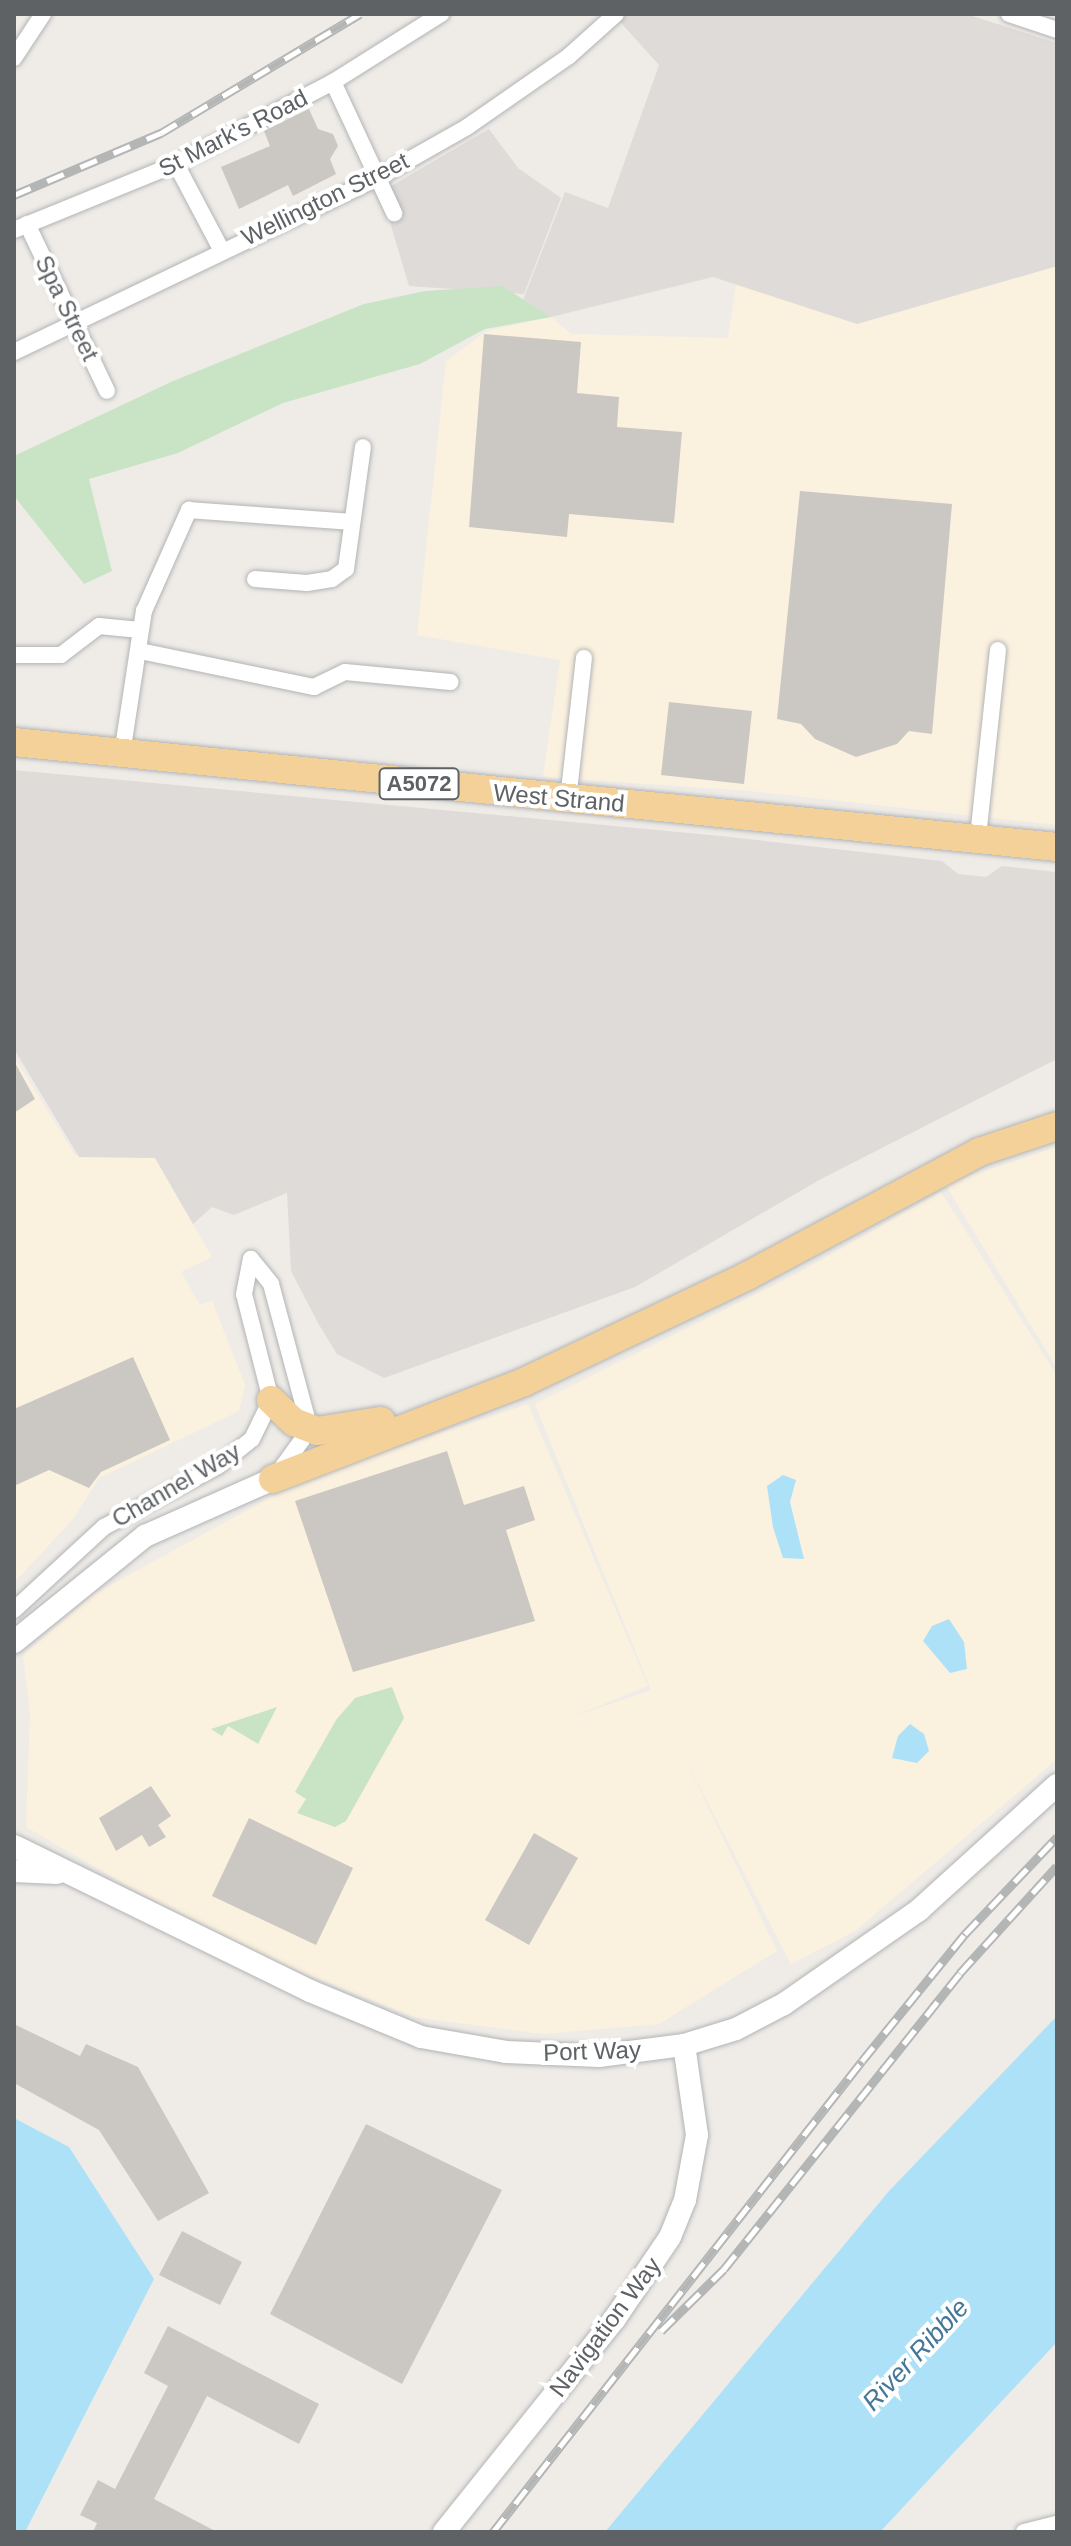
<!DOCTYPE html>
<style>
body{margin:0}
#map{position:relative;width:1071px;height:2546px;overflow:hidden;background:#efece7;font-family:Arial,sans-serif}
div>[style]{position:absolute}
.commercial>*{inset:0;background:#fbf1df}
.industrial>*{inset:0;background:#dedbd9}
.green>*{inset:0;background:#c9e4c5}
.water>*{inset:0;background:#ade1f8}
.building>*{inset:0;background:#cbc7c3}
.roads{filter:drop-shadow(0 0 2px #b2b4b7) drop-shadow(0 0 2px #b2b4b7)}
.street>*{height:16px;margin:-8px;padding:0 8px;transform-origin:8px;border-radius:8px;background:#fff}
.secondary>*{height:22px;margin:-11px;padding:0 11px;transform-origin:11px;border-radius:11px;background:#fff}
.highway>*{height:28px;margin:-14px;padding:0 14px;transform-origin:14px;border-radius:14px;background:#f4d198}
.rail>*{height:9px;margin-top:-4.5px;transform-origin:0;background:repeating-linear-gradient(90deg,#fff 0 18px,#b4b5b5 0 36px);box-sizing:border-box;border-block:2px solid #b4b5b5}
span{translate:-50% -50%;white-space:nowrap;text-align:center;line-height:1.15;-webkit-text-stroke:8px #fff;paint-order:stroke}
.shield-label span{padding:2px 6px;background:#fff;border:2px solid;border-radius:6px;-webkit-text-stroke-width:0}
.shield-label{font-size:22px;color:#5e6265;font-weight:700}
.street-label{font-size:24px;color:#5e6265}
.water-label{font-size:26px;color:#447798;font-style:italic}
.frame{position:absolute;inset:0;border:16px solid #5e6265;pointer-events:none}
</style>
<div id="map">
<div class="commercial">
<div style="clip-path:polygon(1057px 266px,1057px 825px,750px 791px,543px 777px,560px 660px,417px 635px,446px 361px,487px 331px,551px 317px,571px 334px,728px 338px,736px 284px,857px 324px)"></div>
<div style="clip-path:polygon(14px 1057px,75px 1155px,155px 1158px,212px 1257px,181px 1272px,200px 1305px,212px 1301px,245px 1385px,239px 1411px,99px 1478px,74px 1518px,14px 1583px)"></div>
<div style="clip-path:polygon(1057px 1147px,1057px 1368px,945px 1184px)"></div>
<div style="clip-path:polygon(941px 1192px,1057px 1376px,1057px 1759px,855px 1931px,791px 1964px,686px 1761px,777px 1951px,659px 2024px,543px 2034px,414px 2017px,291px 1968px,149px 1898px,26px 1827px,30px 1713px,23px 1655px,94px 1594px,308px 1477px,528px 1404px,648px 1686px,572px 1717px,651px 1690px,535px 1404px,796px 1274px)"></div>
</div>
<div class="industrial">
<div style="clip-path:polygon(613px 14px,966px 14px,1057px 43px,1057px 266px,857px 324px,713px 277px,551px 317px,523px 300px,565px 192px,608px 208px,659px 65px)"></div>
<div style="clip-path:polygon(489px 129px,518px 168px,561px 198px,524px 294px,409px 286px,381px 192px)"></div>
<div style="clip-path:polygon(14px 770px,721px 836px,942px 861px,958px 874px,986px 877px,1002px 866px,1057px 872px,1057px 1059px,821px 1179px,635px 1287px,384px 1378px,337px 1354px,318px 1323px,291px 1271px,287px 1193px,234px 1215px,212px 1207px,193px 1224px,155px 1158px,79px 1157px,14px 1049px)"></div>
</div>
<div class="green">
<div style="clip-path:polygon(502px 286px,551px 317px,485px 329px,420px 364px,283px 403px,178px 453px,89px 479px,112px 571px,84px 584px,14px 496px,14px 456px,173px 381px,364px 304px,425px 291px)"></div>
<div style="clip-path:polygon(392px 1687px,404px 1718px,346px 1821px,335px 1827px,297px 1813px,306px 1799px,295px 1792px,336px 1720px,355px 1698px)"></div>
<div style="clip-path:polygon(277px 1707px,258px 1744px,228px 1726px,222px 1736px,211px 1729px)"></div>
</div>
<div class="water">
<div style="clip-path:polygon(783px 1475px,796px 1480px,790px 1502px,804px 1559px,783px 1558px,773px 1527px,767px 1486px)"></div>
<div style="clip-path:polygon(949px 1619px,964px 1642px,967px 1669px,950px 1673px,923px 1641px,932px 1626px)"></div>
<div style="clip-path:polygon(910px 1724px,924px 1734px,929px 1751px,917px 1763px,892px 1758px,898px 1736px)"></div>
<div style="clip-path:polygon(1057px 2016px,1057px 2342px,880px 2532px,605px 2532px,889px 2191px)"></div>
<div style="clip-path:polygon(14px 2118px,69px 2147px,154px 2279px,25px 2532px,14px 2532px)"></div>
</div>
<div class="building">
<div style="clip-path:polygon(309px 109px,318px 129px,333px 134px,338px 146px,330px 159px,336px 174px,293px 196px,288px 185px,239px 209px,221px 167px,270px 146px,264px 131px)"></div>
<div style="clip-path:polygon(484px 334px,581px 342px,577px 393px,619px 397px,617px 427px,682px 432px,674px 523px,569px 514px,567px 537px,469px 527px)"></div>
<div style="clip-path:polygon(800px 491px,952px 504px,932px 734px,909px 731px,897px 744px,856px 757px,815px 739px,801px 724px,777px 719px)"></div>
<div style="clip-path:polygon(669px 702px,752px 711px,744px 784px,661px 775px)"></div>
<div style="clip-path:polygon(14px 1061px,35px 1099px,14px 1113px)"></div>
<div style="clip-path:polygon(133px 1357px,170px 1440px,101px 1472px,89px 1488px,49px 1470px,14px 1486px,14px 1409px)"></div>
<div style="clip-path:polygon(447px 1451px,464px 1505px,524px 1486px,535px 1520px,506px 1530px,535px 1621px,353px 1672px,295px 1501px)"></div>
<div style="clip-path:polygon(151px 1786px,171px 1816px,158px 1825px,166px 1837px,149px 1847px,142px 1835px,116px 1851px,99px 1818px)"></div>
<div style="clip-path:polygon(249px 1818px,353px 1868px,316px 1945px,212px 1896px)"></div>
<div style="clip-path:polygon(534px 1833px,578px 1858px,529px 1945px,485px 1920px)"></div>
<div style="clip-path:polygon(14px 2024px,80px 2056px,86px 2044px,138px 2067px,209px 2193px,158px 2221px,99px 2130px,14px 2083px)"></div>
<div style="clip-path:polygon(366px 2124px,502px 2190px,402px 2384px,270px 2314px)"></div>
<div style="clip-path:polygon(182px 2231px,242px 2262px,220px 2305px,159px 2275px)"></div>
<div style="clip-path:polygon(168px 2326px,319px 2404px,299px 2444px,207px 2396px,154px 2499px,217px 2532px,93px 2532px,97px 2523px,80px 2515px,98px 2480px,115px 2489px,168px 2386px,144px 2373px)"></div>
</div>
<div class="roads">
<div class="street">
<div style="left:1009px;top:14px;width:51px;rotate:18.4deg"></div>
<div style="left:14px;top:58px;width:53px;rotate:-56.6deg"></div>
<div style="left:333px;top:82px;width:145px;rotate:65deg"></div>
<div style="left:176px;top:164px;width:96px;rotate:62.1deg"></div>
<div style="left:27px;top:224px;width:185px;rotate:64.4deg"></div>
<div style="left:14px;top:230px;width:175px;rotate:-22.2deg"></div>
<div style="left:176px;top:164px;width:177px;rotate:-27.6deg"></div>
<div style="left:333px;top:82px;width:128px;rotate:-32.2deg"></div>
<div style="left:14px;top:352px;width:403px;rotate:-25.6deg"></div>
<div style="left:377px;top:178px;width:103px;rotate:-29.5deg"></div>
<div style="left:467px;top:127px;width:124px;rotate:-34.8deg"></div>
<div style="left:569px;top:56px;width:63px;rotate:-41.8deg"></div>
<div style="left:255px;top:579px;width:52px;rotate:4.4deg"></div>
<div style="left:307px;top:583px;width:25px;rotate:-9deg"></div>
<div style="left:332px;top:579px;width:17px;rotate:-36deg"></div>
<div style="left:346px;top:569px;width:123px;rotate:-82.1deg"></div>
<div style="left:140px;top:651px;width:178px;rotate:11.7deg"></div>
<div style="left:314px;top:687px;width:34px;rotate:-26deg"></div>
<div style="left:345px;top:672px;width:106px;rotate:5.4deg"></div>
<div style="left:14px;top:655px;width:47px"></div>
<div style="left:61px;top:655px;width:48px;rotate:-37.3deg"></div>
<div style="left:99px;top:626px;width:41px;rotate:5.6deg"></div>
<div style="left:122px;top:754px;width:145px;rotate:-81.3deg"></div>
<div style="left:144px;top:611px;width:111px;rotate:-66deg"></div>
<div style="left:189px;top:510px;width:163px;rotate:4.2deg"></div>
<div style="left:568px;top:800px;width:143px;rotate:-83.6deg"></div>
<div style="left:978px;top:837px;width:188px;rotate:-83.9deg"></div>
<div style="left:251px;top:1259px;width:32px;rotate:51deg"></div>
<div style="left:271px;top:1284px;width:136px;rotate:75deg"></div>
<div style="left:306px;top:1415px;width:25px;rotate:99deg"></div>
<div style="left:302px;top:1440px;width:41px;rotate:126deg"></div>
<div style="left:14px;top:1610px;width:122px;rotate:-42.7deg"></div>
<div style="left:104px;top:1527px;width:129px;rotate:-28.2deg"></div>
<div style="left:218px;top:1466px;width:43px;rotate:-38.5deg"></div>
<div style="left:252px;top:1439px;width:43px;rotate:-64deg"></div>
<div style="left:271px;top:1400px;width:109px;rotate:-104.3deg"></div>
<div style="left:244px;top:1294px;width:36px;rotate:-79deg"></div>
<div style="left:1024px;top:2532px;width:34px;rotate:-14deg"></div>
</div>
<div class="secondary">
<div style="left:14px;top:1642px;width:169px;rotate:-39deg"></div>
<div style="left:145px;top:1536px;width:140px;rotate:-24deg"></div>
<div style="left:14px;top:1846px;width:330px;rotate:26.1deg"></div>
<div style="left:310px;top:1991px;width:120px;rotate:22.5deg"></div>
<div style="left:421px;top:2037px;width:86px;rotate:10deg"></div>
<div style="left:506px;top:2052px;width:93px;rotate:2.5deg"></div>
<div style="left:599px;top:2056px;width:86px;rotate:-7.4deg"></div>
<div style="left:684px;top:2045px;width:54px;rotate:-17.1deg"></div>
<div style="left:736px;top:2029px;width:54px;rotate:-27.5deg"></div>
<div style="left:784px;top:2004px;width:165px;rotate:-34.8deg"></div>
<div style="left:919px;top:1910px;width:186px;rotate:-42.2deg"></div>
<div style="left:14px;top:1871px;width:43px;rotate:2.7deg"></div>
<div style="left:444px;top:2532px;width:272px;rotate:-51.3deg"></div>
<div style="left:614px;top:2320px;width:100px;rotate:-56deg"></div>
<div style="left:670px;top:2237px;width:40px;rotate:-68deg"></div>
<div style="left:685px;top:2200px;width:66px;rotate:-79.5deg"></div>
<div style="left:697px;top:2135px;width:91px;rotate:-98.2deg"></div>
</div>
<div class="highway">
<div style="left:14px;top:742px;width:1048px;rotate:5.75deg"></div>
<div style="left:271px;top:1400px;width:32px;rotate:44deg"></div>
<div style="left:294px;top:1422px;width:25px;rotate:21deg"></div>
<div style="left:317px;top:1431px;width:65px;rotate:-8.9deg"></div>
<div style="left:273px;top:1479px;width:269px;rotate:-21.1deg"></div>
<div style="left:524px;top:1382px;width:247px;rotate:-25.4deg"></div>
<div style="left:747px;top:1276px;width:263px;rotate:-28.1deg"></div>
<div style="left:979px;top:1152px;width:82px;rotate:-18.4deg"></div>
</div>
</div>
<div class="rail">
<div style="left:14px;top:195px;width:160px;rotate:-22.9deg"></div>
<div style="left:161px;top:133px;width:232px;rotate:-30.9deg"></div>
<div style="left:661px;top:2331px;width:88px;rotate:-44.5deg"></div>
<div style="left:724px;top:2269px;width:379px;rotate:-51.4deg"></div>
<div style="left:960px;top:1973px;width:144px;rotate:-47.8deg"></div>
<div style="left:493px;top:2532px;width:598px;rotate:-51.92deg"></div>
<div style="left:862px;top:2061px;width:164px;rotate:-51deg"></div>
<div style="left:965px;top:1934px;width:134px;rotate:-46.5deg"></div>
</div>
<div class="shield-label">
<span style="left:419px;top:784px">A5072</span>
</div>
<div class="street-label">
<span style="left:233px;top:133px;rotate:-27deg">St Mark's Road</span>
<span style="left:325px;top:199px;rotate:-26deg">Wellington Street</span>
<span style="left:67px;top:308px;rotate:64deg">Spa Street</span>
<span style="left:559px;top:798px;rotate:5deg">West Strand</span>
<span style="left:176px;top:1485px;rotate:-30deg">Channel Way</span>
<span style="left:592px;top:2051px;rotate:-2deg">Port Way</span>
<span style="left:605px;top:2327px;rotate:-53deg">Navigation Way</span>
</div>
<div class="water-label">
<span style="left:916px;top:2355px;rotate:-47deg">River Ribble</span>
</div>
<div class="frame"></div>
</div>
